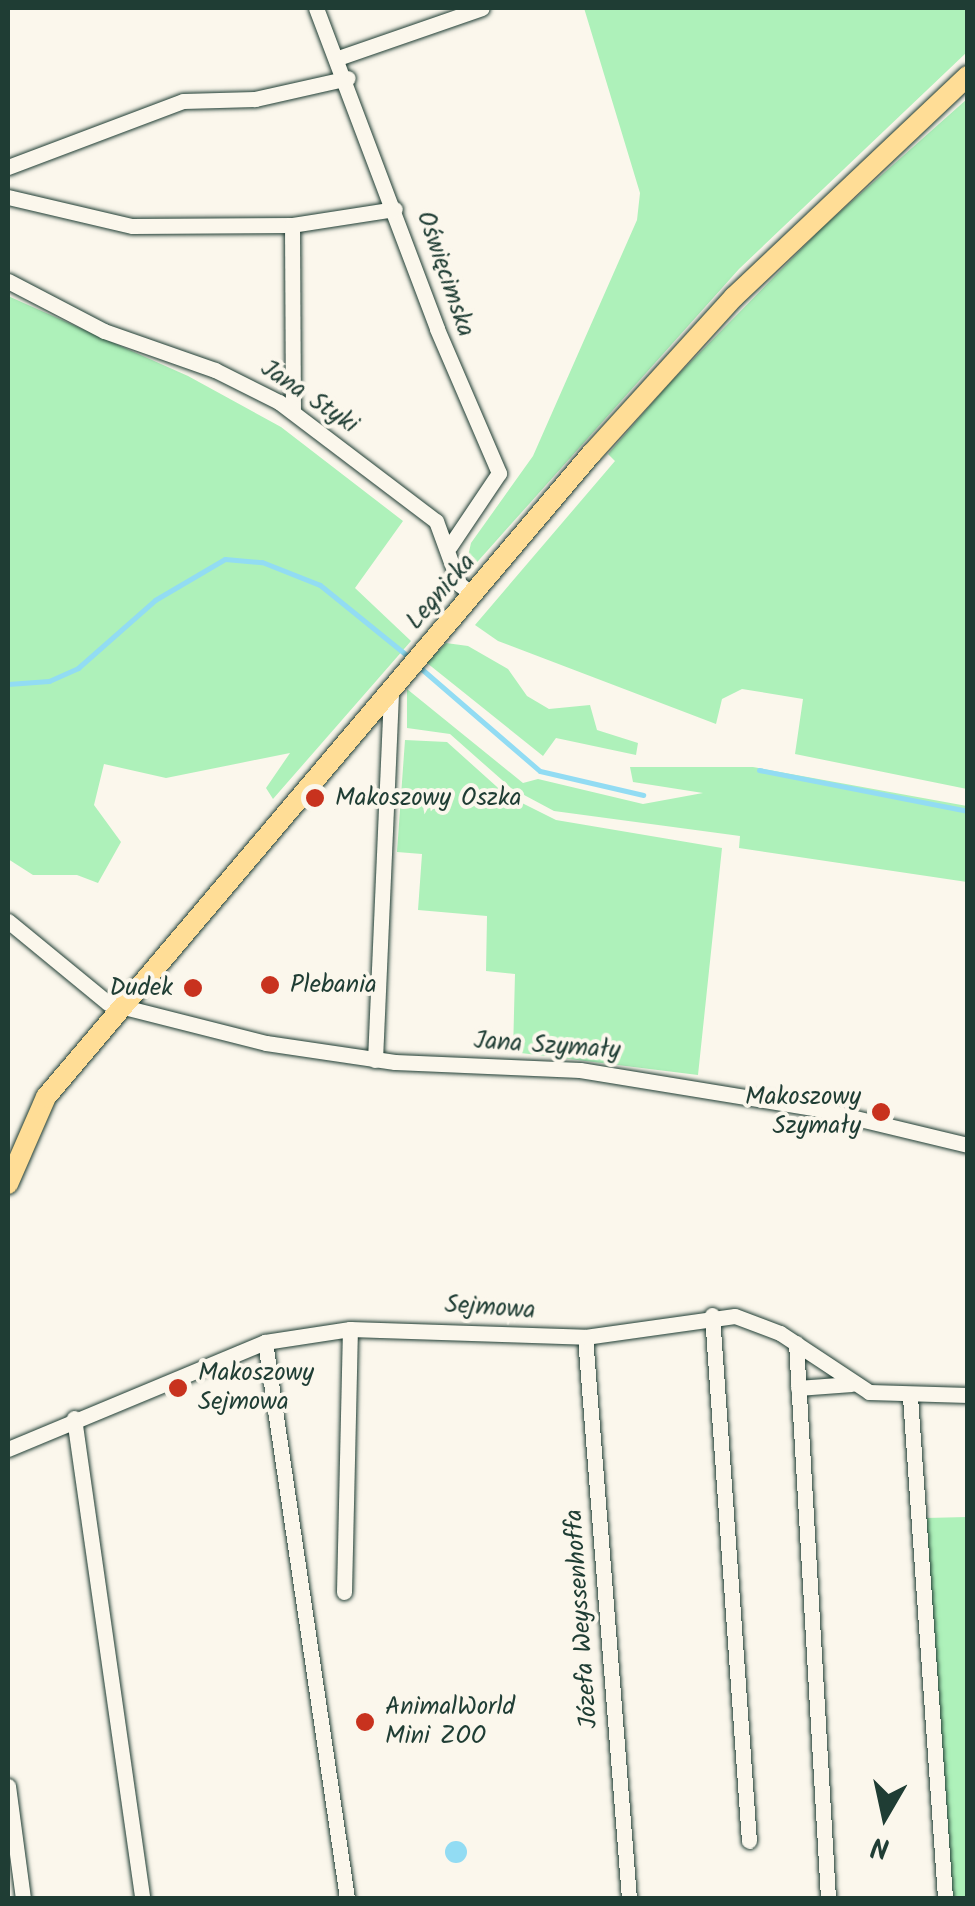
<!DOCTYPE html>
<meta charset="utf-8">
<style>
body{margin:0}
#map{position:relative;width:975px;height:1906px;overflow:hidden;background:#fbf7ec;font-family:Kalam,sans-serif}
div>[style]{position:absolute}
.green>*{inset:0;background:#aef1ba}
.water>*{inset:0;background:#92dcf3}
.round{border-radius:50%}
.stream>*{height:5px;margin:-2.5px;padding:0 2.5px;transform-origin:2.5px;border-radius:2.5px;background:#92dcf3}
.roads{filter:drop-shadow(0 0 2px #1f3d34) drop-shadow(0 0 2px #1f3d34)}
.minor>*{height:15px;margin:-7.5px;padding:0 7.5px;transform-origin:7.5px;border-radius:7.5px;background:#fbf7ec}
.major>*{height:20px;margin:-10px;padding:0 10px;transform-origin:10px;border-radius:10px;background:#ffdd96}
.dots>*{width:28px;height:28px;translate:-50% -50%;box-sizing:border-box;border:5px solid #fbf7ec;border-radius:50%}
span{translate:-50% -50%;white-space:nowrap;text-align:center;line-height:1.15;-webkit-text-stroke:8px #fbf7ec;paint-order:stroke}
.street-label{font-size:25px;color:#1f3d34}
.poi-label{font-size:25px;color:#1f3d34}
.left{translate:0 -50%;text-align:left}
.right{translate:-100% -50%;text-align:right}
.frame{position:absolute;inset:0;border:10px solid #1f3d34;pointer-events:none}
.north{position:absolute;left:835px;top:1766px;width:100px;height:100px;-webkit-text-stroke:8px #fbf7ec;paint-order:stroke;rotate:189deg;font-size:28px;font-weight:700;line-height:40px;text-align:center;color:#1f3d34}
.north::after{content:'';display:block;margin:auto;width:35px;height:45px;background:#1f3d34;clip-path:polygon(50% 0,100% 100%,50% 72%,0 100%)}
</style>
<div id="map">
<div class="green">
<div style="clip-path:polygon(584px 8px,967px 8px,967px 52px,739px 269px,471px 569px,466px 565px,471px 543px,533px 456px,637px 220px,640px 193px)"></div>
<div style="clip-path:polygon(967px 99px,967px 789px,795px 754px,803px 699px,742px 689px,722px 699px,716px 724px,498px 641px,475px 625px,615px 461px,608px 454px,668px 385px,822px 228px)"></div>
<div style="clip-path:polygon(8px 296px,188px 376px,281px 427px,403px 521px,355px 588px,411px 641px,273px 799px,266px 788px,290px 753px,166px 778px,104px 764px,94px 805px,121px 842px,98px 883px,77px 875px,33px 875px,8px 859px)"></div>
<div style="clip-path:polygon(446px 643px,468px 646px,508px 669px,527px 696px,549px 709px,590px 705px,597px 730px,638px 743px,636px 755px,556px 738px,543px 756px,427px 663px)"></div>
<div style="clip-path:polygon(407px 689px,523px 783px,538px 779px,643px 804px,703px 793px,633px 782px,630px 767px,753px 767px,967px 806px,967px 882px,739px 848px,740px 836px,554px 811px,511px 788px,450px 734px,407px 728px)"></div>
<div style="clip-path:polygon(405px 740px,447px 742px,506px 795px,556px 820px,722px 848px,698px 1075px,513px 1052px,515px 974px,486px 971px,487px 916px,418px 910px,422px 854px,397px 852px)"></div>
<div style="clip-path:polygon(967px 1517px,968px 1898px,953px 1898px,926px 1518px)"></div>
</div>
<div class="water">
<div class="round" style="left:445px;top:1841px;width:22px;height:22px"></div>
</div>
<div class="stream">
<div style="left:417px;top:665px;width:162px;rotate:40.8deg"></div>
<div style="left:540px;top:771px;width:106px;rotate:13.1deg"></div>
<div style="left:8px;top:684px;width:41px;rotate:-4.2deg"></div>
<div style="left:49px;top:681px;width:32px;rotate:-24deg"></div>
<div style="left:78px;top:668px;width:103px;rotate:-41.4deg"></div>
<div style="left:155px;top:600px;width:81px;rotate:-30.4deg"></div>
<div style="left:225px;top:559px;width:37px;rotate:5deg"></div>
<div style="left:262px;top:562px;width:62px;rotate:21.6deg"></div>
<div style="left:320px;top:585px;width:114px;rotate:39deg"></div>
<div style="left:759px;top:770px;width:213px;rotate:11.1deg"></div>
</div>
<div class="roads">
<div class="minor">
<div style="left:316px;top:8px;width:343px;rotate:69.3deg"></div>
<div style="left:437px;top:329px;width:157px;rotate:66.7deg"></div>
<div style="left:499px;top:473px;width:88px;rotate:123.9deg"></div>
<div style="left:338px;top:58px;width:152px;rotate:-19.1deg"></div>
<div style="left:8px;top:167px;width:187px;rotate:-20.7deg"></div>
<div style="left:183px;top:101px;width:72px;rotate:-1.6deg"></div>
<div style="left:255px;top:99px;width:95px;rotate:-12.7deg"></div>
<div style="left:8px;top:197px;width:127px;rotate:13.2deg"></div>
<div style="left:132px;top:226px;width:160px;rotate:-0.4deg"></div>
<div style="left:292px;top:225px;width:104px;rotate:-8.8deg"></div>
<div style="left:292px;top:225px;width:187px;rotate:89.7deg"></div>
<div style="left:8px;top:281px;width:108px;rotate:27.5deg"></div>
<div style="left:104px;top:331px;width:118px;rotate:19.4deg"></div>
<div style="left:215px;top:370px;width:72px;rotate:26.6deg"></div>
<div style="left:279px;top:402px;width:197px;rotate:37.2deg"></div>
<div style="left:436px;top:521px;width:67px;rotate:69.9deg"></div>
<div style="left:459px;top:584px;width:18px;rotate:38deg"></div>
<div style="left:8px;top:921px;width:129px;rotate:39.4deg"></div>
<div style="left:108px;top:1003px;width:163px;rotate:14.2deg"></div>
<div style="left:266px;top:1043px;width:130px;rotate:8.4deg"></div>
<div style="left:395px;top:1062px;width:185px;rotate:2.5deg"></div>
<div style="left:580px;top:1070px;width:241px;rotate:9.3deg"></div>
<div style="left:818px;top:1109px;width:154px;rotate:13.5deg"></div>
<div style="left:375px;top:1060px;width:371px;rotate:-87.5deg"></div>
<div style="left:712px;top:1315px;width:527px;rotate:85.98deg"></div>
<div style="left:585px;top:1337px;width:563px;rotate:85.52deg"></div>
<div style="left:265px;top:1342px;width:562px;rotate:81.61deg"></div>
<div style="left:796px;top:1343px;width:556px;rotate:86.7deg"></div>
<div style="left:798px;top:1388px;width:53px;rotate:-4.3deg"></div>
<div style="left:910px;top:1397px;width:502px;rotate:86deg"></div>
<div style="left:74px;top:1418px;width:485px;rotate:81.9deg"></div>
<div style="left:8px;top:1449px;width:278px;rotate:-22.6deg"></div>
<div style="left:265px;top:1342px;width:86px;rotate:-8.7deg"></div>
<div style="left:350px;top:1329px;width:235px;rotate:1.9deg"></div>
<div style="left:585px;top:1337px;width:151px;rotate:-8deg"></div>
<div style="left:735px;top:1316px;width:48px;rotate:20.7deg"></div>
<div style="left:780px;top:1333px;width:107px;rotate:33.5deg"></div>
<div style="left:869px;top:1392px;width:99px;rotate:1.7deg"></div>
<div style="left:344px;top:1592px;width:263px;rotate:-88.7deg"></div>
<div style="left:8px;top:1786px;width:113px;rotate:82.4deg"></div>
</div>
<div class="major">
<div style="left:8px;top:1184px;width:95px;rotate:-66.4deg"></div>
<div style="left:46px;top:1097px;width:844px;rotate:-49.71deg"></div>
<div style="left:592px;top:453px;width:211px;rotate:-47.7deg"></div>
<div style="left:734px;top:297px;width:322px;rotate:-43.4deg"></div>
</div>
</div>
<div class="dots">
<div style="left:315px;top:798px;background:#c8321e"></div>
<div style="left:270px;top:985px;background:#c8321e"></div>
<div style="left:193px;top:988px;background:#c8321e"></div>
<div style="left:881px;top:1112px;background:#c8321e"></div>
<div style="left:178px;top:1388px;background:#c8321e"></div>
<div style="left:365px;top:1722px;background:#c8321e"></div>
</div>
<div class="street-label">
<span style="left:445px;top:274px;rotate:71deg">Oświęcimska</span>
<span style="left:309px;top:397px;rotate:34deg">Jana Styki</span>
<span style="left:441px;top:592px;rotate:-49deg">Legnicka</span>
<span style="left:547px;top:1046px;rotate:4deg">Jana Szymały</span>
<span style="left:490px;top:1308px;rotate:4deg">Sejmowa</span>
<span style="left:582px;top:1619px;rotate:-94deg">Józefa Weyssenhoffa</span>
</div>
<div class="poi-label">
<span class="left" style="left:335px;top:798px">Makoszowy Oszka</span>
<span class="left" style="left:290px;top:985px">Plebania</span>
<span class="right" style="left:173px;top:988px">Dudek</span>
<span class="right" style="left:861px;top:1112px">Makoszowy<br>Szymały</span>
<span class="left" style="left:198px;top:1388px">Makoszowy<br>Sejmowa</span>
<span class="left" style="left:385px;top:1722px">AnimalWorld<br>Mini ZOO</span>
</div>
<div class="frame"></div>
<div class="north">N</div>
</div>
